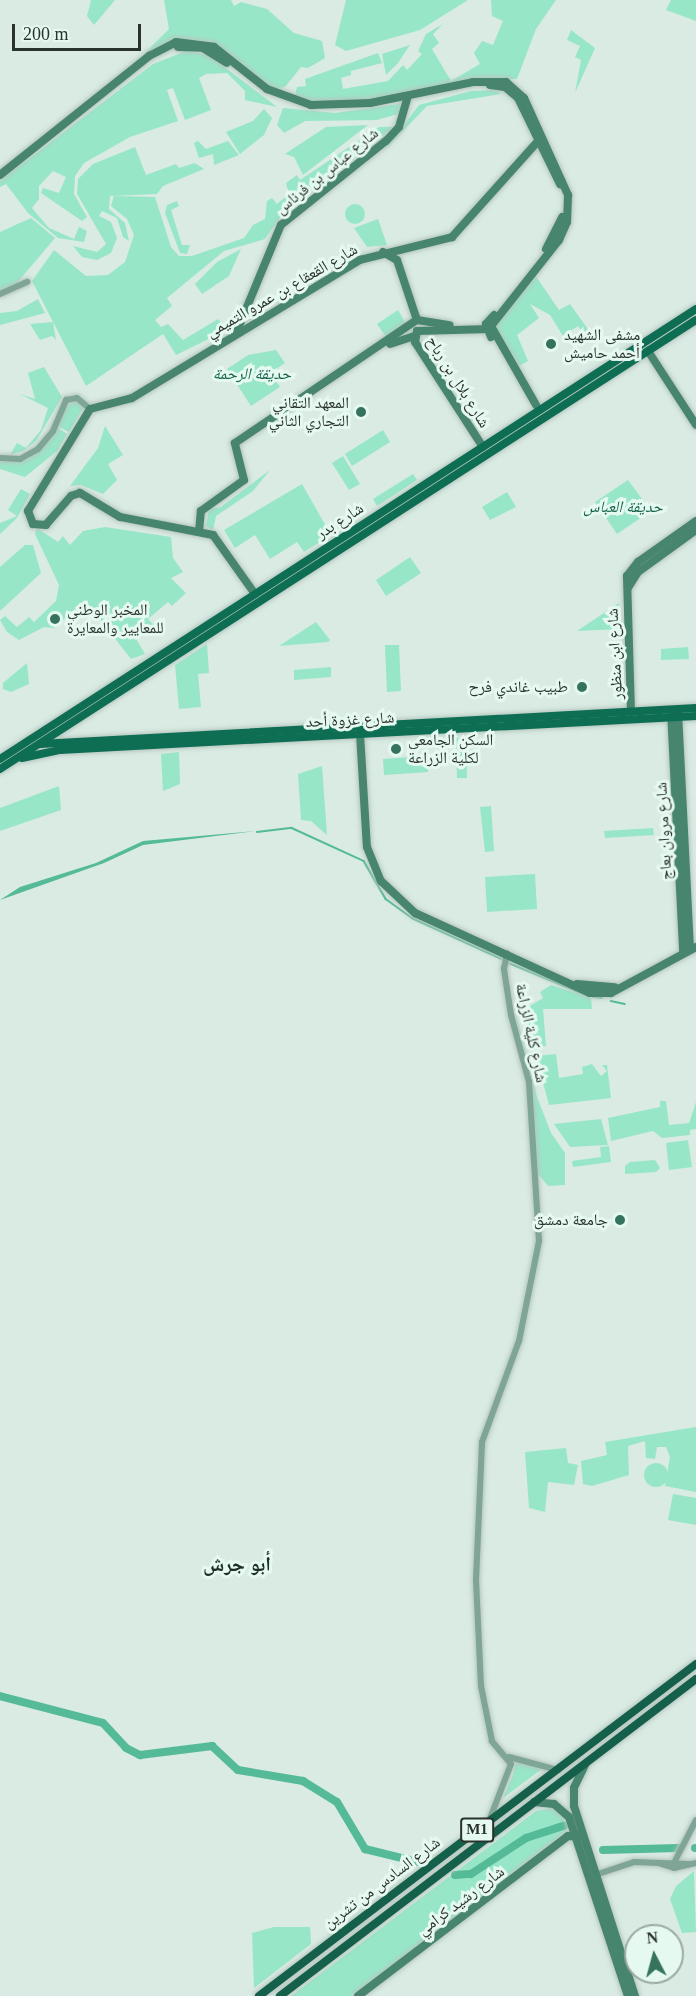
<!DOCTYPE html>
<meta charset="utf-8">
<style>
body{margin:0}
#map{position:relative;width:696px;height:1996px;overflow:hidden;background:#d9ebe3;font-family:"Times New Roman","Noto Naskh Arabic",serif}
div>[style]{position:absolute}
.green>*{inset:0;background:#98e6c8}
.round{border-radius:50%}
.water>*{inset:0;background:#54ba97}
.stream>*{height:1.5px;margin:-0.75px;padding:0 0.75px;transform-origin:0.75px;border-radius:0.75px;background:#54ba97}
.river>*{height:8px;margin:-4px;padding:0 4px;transform-origin:4px;border-radius:4px;background:#54ba97}
.roads{filter:drop-shadow(0 0 2px #b6c6bf) drop-shadow(0 0 2px #b6c6bf)}
.tertiary>*{height:6px;margin:-3px;padding:0 3px;transform-origin:3px;border-radius:3px;background:#7ea595}
.secondary>*{height:8px;margin:-4px;padding:0 4px;transform-origin:4px;border-radius:4px;background:#47856f}
.primary>*{height:8px;margin:-4px;padding:0 4px;transform-origin:4px;border-radius:4px;background:#0e6e54}
.trunk>*{height:8px;margin:-4px;padding:0 4px;transform-origin:4px;border-radius:4px;background:#15604a}
.dots>*{width:16px;height:16px;translate:-50% -50%;box-sizing:border-box;border:3px solid #e6f9f1;border-radius:50%}
span{translate:-50% -50%;white-space:nowrap;text-align:center;line-height:1.15;-webkit-text-stroke:6px #e6f9f1;paint-order:stroke}
.shield-label span{padding:2px 4px;background:#e6f9f1;border:2px solid;border-radius:4px;-webkit-text-stroke-width:0}
.shield-label{font-size:15px;color:#2a322e;font-weight:700}
.street-label{font-size:16px;color:#2a322e}
.poi-label{font-size:16px;color:#2a322e}
.left{translate:0 -50%;text-align:left}
.right{translate:-100% -50%;text-align:right}
.park-label{font-size:16px;color:#14644c;font-style:italic}
.quarter-label{font-size:20px;color:#1e2d27;font-weight:700}
.north{position:absolute;left:624px;top:1924px;width:60px;height:60px;box-sizing:border-box;background:#e6f9f1;border:2px solid #9ba9a3;border-radius:50%;rotate:354deg;font-size:16px;font-weight:700;line-height:24px;text-align:center;color:#2a322e}
.north::after{content:'';display:block;margin:auto;width:21px;height:27px;background:#36735e;clip-path:polygon(50% 0,100% 100%,50% 72%,0 100%)}
.scale{position:absolute;left:12px;top:24px;width:129px;height:27px;box-sizing:border-box;border:3px solid #2a322e;border-top:0;padding-left:8px;font-size:18px;line-height:21px;white-space:nowrap;color:#2a322e;-webkit-text-stroke:4px #e6f9f1;paint-order:stroke}
</style>
<div id="map">
<div class="green">
<div style="clip-path:polygon(91px 0,115px 0,94px 25px,87px 16px)"></div>
<div style="clip-path:polygon(164px 0,231px 0,234px 6px,241px 2px,267px 9px,294px 33px,322px 41px,325px 58px,308px 68px,301px 67px,285px 87px,275px 89px,210px 43px,199px 40px,187px 40px,146px 57px,143px 55px,169px 29px)"></div>
<div style="clip-path:polygon(346px 0,468px 0,420px 30px,346px 51px,335px 45px)"></div>
<div style="clip-path:polygon(491px 0,556px 0,536px 29px,517px 79px,471px 79px,355px 103px,310px 103px,295px 96px,297px 87px,306px 86px,305px 79px,378px 53px,382px 63px,351px 71px,351px 75px,341px 78px,343px 89px,388px 81px,403px 65px,407px 70px,422px 54px,418px 51px,426px 34px,443px 24px,433px 34px,439px 43px,432px 49px,451px 81px,480px 64px,474px 53px,482px 41px,493px 45px,503px 21px,492px 16px)"></div>
<div style="clip-path:polygon(671px 0,696px 0,696px 21px,666px 10px)"></div>
<div style="clip-path:polygon(571px 30px,595px 48px,575px 93px,581px 60px,575px 57px,580px 46px,567px 40px)"></div>
<div style="clip-path:polygon(410px 45px,398px 63px,386px 75px,382px 54px)"></div>
<div style="clip-path:polygon(186px 51px,209px 55px,277px 107px,245px 100px,245px 91px,227px 73px,206px 74px,199px 78px,211px 110px,185px 120px,173px 88px,167px 90px,178px 121px,130px 137px,84px 163px,75px 176px,74px 194px,87px 217px,82px 221px,41px 193px,43px 188px,59px 193px,66px 177px,53px 171px,39px 186px,39px 199px,32px 208px,49px 228px,74px 239px,79px 227px,87px 231px,84px 242px,58px 238px,28px 213px,6px 184px,0 187px,0 181px,153px 64px)"></div>
<div style="clip-path:polygon(471px 91px,495px 90px,501px 94px,427px 106px,384px 151px,419px 105px)"></div>
<div style="clip-path:polygon(399px 104px,403px 108px,398px 114px,377px 120px,305px 121px,284px 133px,277px 125px,283px 108px,335px 113px)"></div>
<div style="clip-path:polygon(264px 109px,272px 118px,264px 135px,240px 154px,226px 132px,253px 121px)"></div>
<div style="clip-path:polygon(368px 125px,303px 175px,294px 157px,285px 154px,326px 127px)"></div>
<div style="clip-path:polygon(379px 127px,394px 127px,285px 210px,265px 239px,224px 251px,167px 298px,172px 306px,155px 320px,161px 327px,168px 324px,183px 340px,218px 319px,227px 330px,176px 355px,163px 334px,86px 386px,32px 281px,54px 250px,86px 276px,108px 275px,125px 262px,134px 235px,127px 219px,111px 206px,114px 196px,155px 197px,171px 247px,179px 256px,192px 256px,244px 238px,253px 225px,265px 219px,267px 201px,272px 198px,277px 204px,289px 194px,286px 183px,297px 175px,300px 180px)"></div>
<div style="clip-path:polygon(198px 141px,206px 149px,228px 141px,239px 155px,214px 165px,213px 154px,199px 158px,194px 143px)"></div>
<div style="clip-path:polygon(135px 147px,146px 175px,176px 164px,179px 168px,195px 163px,204px 169px,163px 186px,157px 194px,110px 196px,109px 209px,125px 223px,129px 241px,123px 237px,117px 218px,102px 211px,99px 216px,111px 222px,117px 238px,111px 253px,97px 260px,82px 257px,73px 246px,97px 252px,106px 244px,77px 194px,78px 179px,93px 164px)"></div>
<div style="clip-path:polygon(177px 201px,179px 206px,171px 210px,182px 245px,190px 245px,187px 254px,180px 253px,165px 213px,167px 205px)"></div>
<div class="round" style="left:345px;top:204px;width:20px;height:20px"></div>
<div style="clip-path:polygon(31px 218px,55px 238px,12px 289px,0 291px,0 232px)"></div>
<div style="clip-path:polygon(378px 219px,387px 245px,367px 247px,354px 228px)"></div>
<div style="clip-path:polygon(241px 249px,229px 276px,202px 294px,195px 284px,217px 262px)"></div>
<div style="clip-path:polygon(535px 275px,559px 310px,570px 304px,590px 332px,585px 336px,578px 326px,563px 336px,550px 315px,530px 304px,539px 318px,517px 335px,528px 361px,519px 366px,494px 324px)"></div>
<div style="clip-path:polygon(38px 299px,45px 313px,0 325px,0 313px,17px 311px)"></div>
<div style="clip-path:polygon(398px 310px,406px 324px,386px 337px,377px 324px)"></div>
<div style="clip-path:polygon(53px 322px,56px 340px,52px 336px,40px 340px,30px 324px)"></div>
<div style="clip-path:polygon(276px 350px,285px 363px,270px 373px,280px 387px,251px 406px,227px 369px,248px 355px)"></div>
<div style="clip-path:polygon(44px 367px,62px 397px,36px 441px,23px 451px,10px 455px,17px 443px,26px 448px,41px 430px,48px 408px,20px 394px,35px 399px,28px 373px)"></div>
<div style="clip-path:polygon(76px 401px,83px 408px,69px 432px,59px 427px,64px 408px)"></div>
<div style="clip-path:polygon(105px 426px,123px 455px,108px 464px,117px 480px,103px 494px,81px 485px,70px 486px,98px 448px)"></div>
<div style="clip-path:polygon(58px 428px,67px 434px,57px 451px,25px 477px,0 469px,0 462px,29px 459px)"></div>
<div style="clip-path:polygon(383px 430px,390px 442px,352px 466px,345px 454px)"></div>
<div style="clip-path:polygon(343px 456px,360px 484px,349px 490px,332px 463px)"></div>
<div style="clip-path:polygon(270px 470px,253px 491px,216px 516px,213px 530px,206px 526px,209px 509px,221px 507px)"></div>
<div style="clip-path:polygon(413px 474px,417px 480px,377px 506px,373px 499px)"></div>
<div style="clip-path:polygon(628px 480px,651px 511px,617px 534px,595px 502px)"></div>
<div style="clip-path:polygon(302px 484px,331px 535px,304px 552px,297px 542px,270px 559px,255px 535px,235px 548px,224px 530px)"></div>
<div style="clip-path:polygon(21px 489px,30px 494px,17px 518px,0 534px,0 523px,17px 516px,8px 510px)"></div>
<div style="clip-path:polygon(507px 492px,516px 507px,490px 520px,482px 507px)"></div>
<div style="clip-path:polygon(105px 527px,171px 537px,173px 558px,183px 572px,171px 578px,186px 593px,172px 606px,168px 602px,148px 619px,154px 625px,135px 637px,145px 654px,131px 659px,85px 600px,54px 628px,44px 627px,19px 640px,7px 632px,0 620px,5px 616px,17px 627px,29px 617px,34px 622px,56px 601px,59px 585px,35px 534px,37px 528px,58px 542px,63px 536px,70px 545px,83px 531px)"></div>
<div style="clip-path:polygon(25px 545px,33px 545px,41px 573px,0 611px,0 567px)"></div>
<div style="clip-path:polygon(410px 557px,421px 573px,386px 596px,376px 580px)"></div>
<div style="clip-path:polygon(619px 603px,621px 629px,577px 631px)"></div>
<div style="clip-path:polygon(316px 622px,330px 640px,328px 642px,279px 646px)"></div>
<div style="clip-path:polygon(207px 644px,209px 673px,198px 674px,201px 707px,179px 709px,175px 665px)"></div>
<div style="clip-path:polygon(385px 645px,399px 645px,401px 691px,387px 692px)"></div>
<div style="clip-path:polygon(688px 647px,689px 659px,661px 660px,661px 649px)"></div>
<div style="clip-path:polygon(27px 663px,29px 684px,11px 692px,3px 689px,3px 683px)"></div>
<div style="clip-path:polygon(331px 667px,331px 677px,294px 680px,294px 670px)"></div>
<div style="clip-path:polygon(466px 737px,467px 778px,457px 778px,456px 738px)"></div>
<div style="clip-path:polygon(179px 752px,180px 784px,163px 791px,161px 754px)"></div>
<div style="clip-path:polygon(427px 756px,428px 772px,384px 775px,383px 759px)"></div>
<div style="clip-path:polygon(322px 766px,327px 835px,311px 821px,301px 820px,298px 774px)"></div>
<div style="clip-path:polygon(59px 786px,61px 810px,0 831px,0 808px)"></div>
<div style="clip-path:polygon(491px 806px,494px 851px,485px 852px,480px 807px)"></div>
<div style="clip-path:polygon(653px 828px,654px 835px,605px 838px,604px 831px)"></div>
<div style="clip-path:polygon(535px 874px,537px 909px,487px 912px,485px 877px)"></div>
<div style="clip-path:polygon(551px 985px,591px 998px,592px 1009px,543px 1009px,546px 1046px,534px 1048px,523px 1010px,543px 998px,540px 992px)"></div>
<div style="clip-path:polygon(515px 1011px,537px 1097px,551px 1133px,565px 1153px,565px 1185px,548px 1186px,538px 1174px,533px 1098px)"></div>
<div style="clip-path:polygon(556px 1054px,559px 1078px,583px 1074px,582px 1067px,592px 1064px,601px 1076px,607px 1071px,602px 1065px,607px 1065px,611px 1098px,549px 1105px,536px 1056px)"></div>
<div style="clip-path:polygon(660px 1101px,666px 1101px,669px 1125px,689px 1123px,696px 1102px,696px 1129px,690px 1130px,690px 1135px,662px 1138px,653px 1131px,611px 1141px,608px 1118px,660px 1107px)"></div>
<div style="clip-path:polygon(601px 1119px,608px 1145px,570px 1147px,554px 1124px)"></div>
<div style="clip-path:polygon(688px 1140px,692px 1167px,669px 1170px,666px 1143px)"></div>
<div style="clip-path:polygon(609px 1146px,611px 1162px,573px 1167px,572px 1161px,601px 1157px,600px 1147px)"></div>
<div style="clip-path:polygon(655px 1160px,660px 1168px,656px 1172px,625px 1174px,625px 1166px,630px 1162px)"></div>
<div style="clip-path:polygon(696px 1427px,696px 1492px,665px 1486px,670px 1457px,666px 1447px,657px 1447px,655px 1459px,646px 1458px,645px 1441px,628px 1446px,629px 1475px,592px 1486px,583px 1484px,581px 1461px,607px 1455px,605px 1442px)"></div>
<div style="clip-path:polygon(566px 1448px,568px 1463px,578px 1465px,574px 1485px,548px 1482px,545px 1512px,529px 1508px,525px 1452px)"></div>
<div class="round" style="left:644px;top:1463px;width:24px;height:24px"></div>
<div style="clip-path:polygon(673px 1494px,696px 1498px,696px 1525px,668px 1520px)"></div>
<div style="clip-path:polygon(516px 1762px,543px 1768px,503px 1798px,513px 1775px)"></div>
<div style="clip-path:polygon(552px 1808px,563px 1814px,566px 1831px,351px 1996px,291px 1996px,536px 1811px)"></div>
<div style="clip-path:polygon(694px 1871px,696px 1932px,682px 1933px,670px 1899px,676px 1886px)"></div>
<div style="clip-path:polygon(274px 1927px,310px 1927px,311px 1944px,254px 1988px,252px 1933px)"></div>
</div>
<div class="water">
<div style="clip-path:polygon(256px 831px,143px 845px,104px 863px,0 900px,20px 887px,96px 863px,143px 841px)"></div>
</div>
<div class="stream">
<div style="left:257px;top:832px;width:35px;rotate:-7deg"></div>
<div style="left:292px;top:828px;width:79px;rotate:24.6deg"></div>
<div style="left:364px;top:861px;width:44px;rotate:59.9deg"></div>
<div style="left:386px;top:899px;width:32px;rotate:36deg"></div>
<div style="left:412px;top:918px;width:99px;rotate:24.5deg"></div>
<div style="left:509px;top:963px;width:86px;rotate:22.7deg"></div>
<div style="left:593px;top:997px;width:9px;rotate:6deg"></div>
<div style="left:611px;top:1001px;width:14px;rotate:12deg"></div>
</div>
<div class="river">
<div style="left:0;top:1696px;width:106px;rotate:14.7deg"></div>
<div style="left:103px;top:1723px;width:34px;rotate:47deg"></div>
<div style="left:126px;top:1748px;width:16px;rotate:27deg"></div>
<div style="left:140px;top:1755px;width:73px;rotate:-7.1deg"></div>
<div style="left:212px;top:1746px;width:35px;rotate:43deg"></div>
<div style="left:238px;top:1770px;width:66px;rotate:9.6deg"></div>
<div style="left:303px;top:1781px;width:40px;rotate:32deg"></div>
<div style="left:337px;top:1802px;width:55px;rotate:59.2deg"></div>
<div style="left:365px;top:1849px;width:55px;rotate:13.8deg"></div>
<div style="left:695px;top:1848px;width:1px"></div>
<div style="left:603px;top:1850px;width:76px;rotate:-1.5deg"></div>
<div style="left:455px;top:1875px;width:16px;rotate:-4deg"></div>
<div style="left:471px;top:1874px;width:66px;rotate:-33.2deg"></div>
<div style="left:526px;top:1838px;width:40px;rotate:-18deg"></div>
</div>
<div class="roads">
<div class="tertiary">
<div style="left:0;top:294px;width:30px;rotate:-24deg"></div>
<div style="left:0;top:458px;width:20px;rotate:3deg"></div>
<div style="left:20px;top:459px;width:21px;rotate:-29deg"></div>
<div style="left:38px;top:449px;width:23px;rotate:-50deg"></div>
<div style="left:53px;top:431px;width:34px;rotate:-67deg"></div>
<div style="left:66px;top:400px;width:11px;rotate:-10deg"></div>
<div style="left:77px;top:398px;width:17px;rotate:40deg"></div>
<div style="left:509px;top:1757px;width:51px;rotate:14.9deg"></div>
<div style="left:489px;top:1821px;width:61px;rotate:-68.9deg"></div>
<div style="left:511px;top:1764px;width:30px;rotate:-130deg"></div>
<div style="left:492px;top:1741px;width:56px;rotate:-101.3deg"></div>
<div style="left:481px;top:1686px;width:106px;rotate:-92.7deg"></div>
<div style="left:476px;top:1580px;width:138px;rotate:-87.5deg"></div>
<div style="left:482px;top:1442px;width:108px;rotate:-69.9deg"></div>
<div style="left:519px;top:1341px;width:102px;rotate:-78.7deg"></div>
<div style="left:539px;top:1241px;width:159px;rotate:-93.6deg"></div>
<div style="left:529px;top:1082px;width:69px;rotate:-105deg"></div>
<div style="left:511px;top:1015px;width:47px;rotate:-98.7deg"></div>
<div style="left:504px;top:969px;width:16px;rotate:-79deg"></div>
<div style="left:675px;top:1861px;width:46px;rotate:-62.9deg"></div>
<div style="left:658px;top:1863px;width:17px;rotate:17deg"></div>
<div style="left:674px;top:1868px;width:23px;rotate:-13deg"></div>
<div style="left:595px;top:1875px;width:41px;rotate:-18.4deg"></div>
<div style="left:634px;top:1862px;width:55px;rotate:2.1deg"></div>
</div>
<div class="secondary">
<div style="left:178px;top:47px;width:25px;rotate:2deg"></div>
<div style="left:203px;top:48px;width:28px;rotate:32deg"></div>
<div style="left:490px;top:85px;width:15px;rotate:8deg"></div>
<div style="left:505px;top:87px;width:17px;rotate:40deg"></div>
<div style="left:518px;top:98px;width:96px;rotate:64deg"></div>
<div style="left:0;top:175px;width:191px;rotate:-38.6deg"></div>
<div style="left:149px;top:56px;width:30px;rotate:-27deg"></div>
<div style="left:176px;top:42px;width:38px;rotate:7deg"></div>
<div style="left:214px;top:47px;width:68px;rotate:38.4deg"></div>
<div style="left:267px;top:89px;width:47px;rotate:20deg"></div>
<div style="left:311px;top:105px;width:59px;rotate:-1.9deg"></div>
<div style="left:370px;top:103px;width:105px;rotate:-11.5deg"></div>
<div style="left:473px;top:82px;width:33px"></div>
<div style="left:506px;top:82px;width:24px;rotate:42deg"></div>
<div style="left:524px;top:98px;width:107px;rotate:65.6deg"></div>
<div style="left:568px;top:195px;width:27px;rotate:92deg"></div>
<div style="left:567px;top:222px;width:20px;rotate:114deg"></div>
<div style="left:559px;top:240px;width:110px;rotate:128.3deg"></div>
<div style="left:491px;top:326px;width:91px;rotate:60.3deg"></div>
<div style="left:546px;top:249px;width:36px;rotate:-63deg"></div>
<div style="left:383px;top:252px;width:16px;rotate:30deg"></div>
<div style="left:397px;top:260px;width:63px;rotate:71.6deg"></div>
<div style="left:417px;top:320px;width:33px;rotate:9deg"></div>
<div style="left:237px;top:331px;width:115px;rotate:-67.5deg"></div>
<div style="left:281px;top:225px;width:134px;rotate:-38.7deg"></div>
<div style="left:386px;top:141px;width:19px;rotate:-47deg"></div>
<div style="left:399px;top:127px;width:32px;rotate:-74deg"></div>
<div style="left:417px;top:331px;width:11px;rotate:100deg"></div>
<div style="left:415px;top:342px;width:125px;rotate:57.1deg"></div>
<div style="left:417px;top:331px;width:73px;rotate:-1.6deg"></div>
<div style="left:491px;top:337px;width:14px;rotate:-111deg"></div>
<div style="left:486px;top:324px;width:12px;rotate:-48deg"></div>
<div style="left:390px;top:344px;width:25px;rotate:-18deg"></div>
<div style="left:648px;top:351px;width:88px;rotate:57deg"></div>
<div style="left:199px;top:532px;width:21px;rotate:-85deg"></div>
<div style="left:201px;top:511px;width:53px;rotate:-35.8deg"></div>
<div style="left:244px;top:480px;width:38px;rotate:-104deg"></div>
<div style="left:235px;top:443px;width:220px;rotate:-34.1deg"></div>
<div style="left:628px;top:588px;width:19px;rotate:-58deg"></div>
<div style="left:638px;top:572px;width:72px;rotate:-35.9deg"></div>
<div style="left:255px;top:594px;width:72px;rotate:-125.4deg"></div>
<div style="left:213px;top:535px;width:95px;rotate:-169deg"></div>
<div style="left:120px;top:517px;width:47px;rotate:-149deg"></div>
<div style="left:80px;top:493px;width:9px;rotate:162deg"></div>
<div style="left:71px;top:496px;width:38px;rotate:131deg"></div>
<div style="left:46px;top:525px;width:13px;rotate:-176deg"></div>
<div style="left:33px;top:524px;width:14px;rotate:-111deg"></div>
<div style="left:28px;top:511px;width:119px;rotate:-58.7deg"></div>
<div style="left:90px;top:409px;width:43px;rotate:-14.7deg"></div>
<div style="left:132px;top:398px;width:267px;rotate:-31.2deg"></div>
<div style="left:360px;top:260px;width:95px;rotate:-14deg"></div>
<div style="left:452px;top:237px;width:129px;rotate:-48.1deg"></div>
<div style="left:671px;top:711px;width:240px;rotate:87.1deg"></div>
<div style="left:631px;top:712px;width:136px;rotate:-91.7deg"></div>
<div style="left:627px;top:576px;width:18px;rotate:-52deg"></div>
<div style="left:638px;top:562px;width:71px;rotate:-35.3deg"></div>
<div style="left:678px;top:712px;width:235px;rotate:87.1deg"></div>
<div style="left:360px;top:734px;width:113px;rotate:86.5deg"></div>
<div style="left:367px;top:847px;width:37px;rotate:68deg"></div>
<div style="left:381px;top:881px;width:47px;rotate:43.3deg"></div>
<div style="left:415px;top:913px;width:192px;rotate:24.6deg"></div>
<div style="left:590px;top:993px;width:21px"></div>
<div style="left:611px;top:993px;width:97px;rotate:-28.4deg"></div>
<div style="left:577px;top:984px;width:38px;rotate:5deg"></div>
<div style="left:585px;top:1765px;width:25px;rotate:116deg"></div>
<div style="left:574px;top:1788px;width:18px;rotate:90deg"></div>
<div style="left:574px;top:1806px;width:200px;rotate:72.2deg"></div>
<div style="left:534px;top:1802px;width:20px;rotate:6deg"></div>
<div style="left:554px;top:1804px;width:20px;rotate:41deg"></div>
<div style="left:569px;top:1817px;width:188px;rotate:71.8deg"></div>
<div style="left:358px;top:1996px;width:264px;rotate:-37.3deg"></div>
<div style="left:568px;top:1836px;width:15px;rotate:4deg"></div>
</div>
<div class="primary">
<div style="left:40px;top:744px;width:657px;rotate:-3.14deg"></div>
<div style="left:22px;top:758px;width:39px;rotate:-12deg"></div>
<div style="left:60px;top:750px;width:637px;rotate:-3.06deg"></div>
<div style="left:0;top:759px;width:829px;rotate:-32.88deg"></div>
<div style="left:0;top:769px;width:828px;rotate:-32.83deg"></div>
</div>
<div class="trunk">
<div style="left:259px;top:1996px;width:549px;rotate:-37.22deg"></div>
<div style="left:280px;top:1996px;width:523px;rotate:-37.31deg"></div>
</div>
</div>
<div class="dots">
<div style="left:551px;top:344px;background:#36735e"></div>
<div style="left:361px;top:412px;background:#36735e"></div>
<div style="left:55px;top:619px;background:#36735e"></div>
<div style="left:582px;top:687px;background:#36735e"></div>
<div style="left:396px;top:749px;background:#36735e"></div>
<div style="left:620px;top:1220px;background:#36735e"></div>
</div>
<div class="shield-label">
<span style="left:477px;top:1830px">M1</span>
</div>
<div class="street-label">
<span style="left:327px;top:171px;rotate:-39deg">شارع عباس بن فرناس</span>
<span style="left:282px;top:291px;rotate:-30deg">شارع القعقاع بن عمرو التميمي</span>
<span style="left:458px;top:382px;rotate:58deg">شارع بلال بن رباح</span>
<span style="left:340px;top:521px;rotate:-33deg">شارع بدر</span>
<span style="left:615px;top:654px;rotate:-93deg">شارع ابن منظور</span>
<span style="left:350px;top:720px;rotate:-3deg">شارع غزوة أحد</span>
<span style="left:664px;top:831px;rotate:-93deg">شارع مروان بعاج</span>
<span style="left:531px;top:1033px;rotate:78deg">شارع كلية الزراعة</span>
<span style="left:382px;top:1883px;rotate:-37deg">شارع السادس من تشرين</span>
<span style="left:461px;top:1901px;rotate:-37deg">شارع رشيد كرامي</span>
</div>
<div class="poi-label">
<span class="left" style="left:564px;top:344px">مشفى الشهيد<br>أحمد حاميش</span>
<span class="right" style="left:349px;top:412px">المعهد التقاني<br>التجاري الثاني</span>
<span class="left" style="left:67px;top:619px">المخبر الوطني<br>للمعايير والمعايرة</span>
<span class="right" style="left:568px;top:687px">طبيب غاندي فرح</span>
<span class="left" style="left:408px;top:749px">السكن الجامعي<br>لكلية الزراعة</span>
<span class="right" style="left:608px;top:1220px">جامعة دمشق</span>
</div>
<div class="park-label">
<span style="left:252px;top:374px">حديقة الرحمة</span>
<span style="left:623px;top:507px">حديقة العباس</span>
</div>
<div class="quarter-label">
<span style="left:237px;top:1564px">أبو جرش</span>
</div>
<div class="north">N</div>
<div class="scale">200 m</div>
</div>
